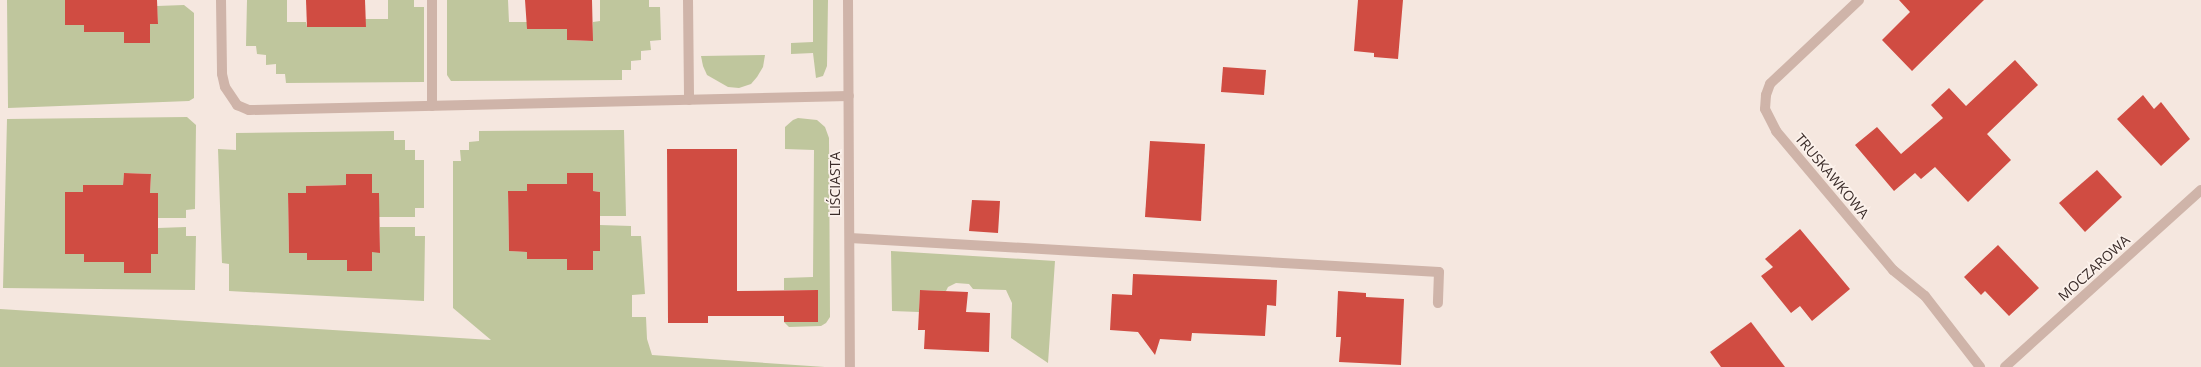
<!DOCTYPE html>
<meta charset="utf-8">
<style>
body{margin:0}
#map{position:relative;width:2201px;height:367px;overflow:hidden;background:#f5e7df;font-family:"Open Sans",sans-serif}
div>[style]{position:absolute}
.green>*{inset:0;background:#bfc69d}
.building>*{inset:0;background:#d04c42}
.service>*{height:10px;margin:-5px;padding:0 5px;transform-origin:5px;border-radius:5px;background:#cfb4a9}
.minor>*{height:10px;margin:-5px;padding:0 5px;transform-origin:5px;border-radius:5px;background:#cfb4a9}
.tertiary>*{height:10px;margin:-5px;padding:0 5px;transform-origin:5px;border-radius:5px;background:#cfb4a9}
span{translate:-50% -50%;white-space:nowrap;text-align:center;line-height:1.15;-webkit-text-stroke:3.5px #fcf2ec;paint-order:stroke}
.street-label{font-size:14px;color:#3b2c29}
</style>
<div id="map">
<div class="green">
<div style="clip-path:polygon(7px 0,65px 0,84px 25px,84px 32px,124px 32px,124px 43px,150px 43px,150px 24px,158px 24px,157px 6px,184px 5px,194px 13px,194px 98px,189px 101px,8px 108px)"></div>
<div style="clip-path:polygon(247px 0,287px 0,287px 22px,306px 22px,307px 27px,366px 27px,365px 19px,388px 19px,388px 0,414px 0,414px 7px,424px 7px,424px 82px,286px 83px,285px 74px,276px 74px,276px 64px,266px 65px,266px 55px,257px 54px,256px 46px,246px 46px)"></div>
<div style="clip-path:polygon(447px 0,508px 0,509px 22px,527px 22px,527px 29px,567px 29px,567px 40px,592px 41px,593px 22px,600px 21px,600px 0,649px 0,649px 7px,660px 7px,661px 40px,650px 41px,651px 50px,641px 51px,641px 60px,631px 61px,631px 70px,622px 70px,622px 80px,451px 81px,447px 75px)"></div>
<div style="clip-path:polygon(813px 0,828px 0,827px 66px,823px 76px,816px 78px,813px 53px,791px 54px,791px 43px,813px 42px)"></div>
<div style="clip-path:polygon(765px 55px,763px 67px,757px 77px,751px 84px,739px 88px,728px 87px,707px 75px,703px 66px,701px 56px)"></div>
<div style="clip-path:polygon(187px 117px,196px 125px,195px 209px,186px 210px,186px 218px,158px 218px,158px 193px,150px 193px,151px 174px,124px 173px,123px 185px,84px 185px,83px 192px,65px 193px,65px 254px,84px 254px,84px 261px,124px 262px,124px 273px,151px 273px,151px 254px,158px 254px,158px 228px,186px 227px,186px 236px,196px 236px,195px 290px,3px 288px,7px 119px)"></div>
<div style="clip-path:polygon(798px 118px,817px 120px,825px 127px,829px 138px,830px 317px,826px 323px,821px 326px,789px 327px,784px 322px,818px 322px,818px 290px,784px 290px,784px 278px,813px 277px,814px 150px,785px 149px,785px 127px,793px 120px)"></div>
<div style="clip-path:polygon(624px 130px,626px 216px,600px 216px,600px 192px,593px 191px,592px 173px,567px 173px,567px 184px,527px 184px,527px 191px,508px 192px,509px 251px,527px 252px,567px 259px,567px 270px,593px 270px,593px 251px,600px 251px,600px 225px,631px 226px,631px 236px,641px 236px,645px 294px,632px 295px,632px 317px,646px 317px,647px 339px,652px 355px,825px 367px,0 367px,0 309px,491px 340px,453px 308px,453px 161px,461px 161px,460px 150px,469px 150px,469px 142px,479px 141px,479px 131px)"></div>
<div style="clip-path:polygon(394px 131px,394px 140px,405px 140px,405px 150px,415px 150px,415px 160px,424px 160px,424px 208px,415px 208px,415px 217px,379px 217px,379px 193px,372px 193px,372px 174px,346px 174px,346px 185px,307px 186px,306px 193px,288px 193px,289px 253px,307px 253px,307px 260px,347px 260px,347px 271px,372px 271px,372px 252px,380px 252px,380px 227px,415px 227px,415px 236px,425px 236px,424px 301px,229px 291px,229px 264px,222px 263px,218px 149px,236px 150px,236px 133px)"></div>
<div style="clip-path:polygon(891px 251px,1055px 261px,1048px 363px,1011px 338px,1012px 303px,1006px 290px,973px 289px,969px 284px,956px 283px,948px 287px,946px 291px,920px 290px,919px 312px,892px 311px)"></div>
</div>
<div class="building">
<div style="clip-path:polygon(65px 0,157px 0,158px 24px,150px 24px,150px 43px,124px 43px,124px 32px,84px 32px,84px 25px,65px 25px)"></div>
<div style="clip-path:polygon(306px 0,365px 0,366px 27px,307px 27px)"></div>
<div style="clip-path:polygon(525px 0,592px 0,593px 41px,567px 40px,567px 29px,527px 29px)"></div>
<div style="clip-path:polygon(1358px 0,1403px 0,1398px 59px,1374px 57px,1374px 53px,1354px 51px)"></div>
<div style="clip-path:polygon(1899px 0,1984px 0,1912px 71px,1882px 40px,1910px 12px)"></div>
<div style="clip-path:polygon(2015px 60px,2038px 85px,1987px 134px,2011px 160px,1968px 202px,1935px 167px,1921px 179px,1915px 173px,1894px 191px,1855px 145px,1877px 127px,1901px 154px,1943px 118px,1931px 105px,1949px 88px,1966px 106px)"></div>
<div style="clip-path:polygon(1223px 67px,1266px 70px,1264px 95px,1221px 92px)"></div>
<div style="clip-path:polygon(2143px 95px,2154px 109px,2161px 102px,2190px 139px,2161px 166px,2117px 119px)"></div>
<div style="clip-path:polygon(1150px 141px,1205px 144px,1201px 221px,1145px 217px)"></div>
<div style="clip-path:polygon(667px 149px,737px 149px,737px 291px,818px 290px,818px 322px,784px 322px,784px 316px,708px 316px,708px 323px,668px 323px)"></div>
<div style="clip-path:polygon(2097px 170px,2122px 197px,2085px 232px,2059px 203px)"></div>
<div style="clip-path:polygon(124px 173px,151px 174px,150px 193px,158px 193px,158px 254px,151px 254px,151px 273px,124px 273px,124px 262px,84px 262px,84px 254px,65px 254px,65px 192px,83px 192px,83px 185px,123px 185px)"></div>
<div style="clip-path:polygon(567px 173px,593px 173px,593px 191px,600px 192px,600px 251px,593px 251px,593px 270px,567px 270px,567px 259px,527px 259px,527px 252px,509px 251px,508px 191px,527px 191px,527px 184px,567px 184px)"></div>
<div style="clip-path:polygon(346px 174px,372px 174px,372px 193px,379px 193px,380px 253px,372px 252px,372px 271px,347px 271px,347px 260px,307px 260px,307px 253px,289px 253px,288px 193px,306px 193px,306px 186px,346px 185px)"></div>
<div style="clip-path:polygon(972px 200px,1000px 201px,998px 233px,969px 231px)"></div>
<div style="clip-path:polygon(1800px 229px,1850px 289px,1812px 321px,1800px 306px,1791px 313px,1761px 276px,1773px 267px,1765px 259px)"></div>
<div style="clip-path:polygon(1998px 245px,2039px 288px,2009px 316px,1985px 291px,1981px 295px,1964px 277px)"></div>
<div style="clip-path:polygon(1133px 274px,1277px 280px,1276px 306px,1267px 305px,1265px 336px,1192px 333px,1191px 341px,1160px 339px,1155px 355px,1138px 332px,1110px 330px,1112px 294px,1132px 295px)"></div>
<div style="clip-path:polygon(920px 290px,968px 292px,966px 312px,990px 313px,989px 352px,924px 349px,925px 330px,918px 330px)"></div>
<div style="clip-path:polygon(1338px 291px,1366px 293px,1366px 297px,1404px 299px,1401px 365px,1339px 362px,1341px 337px,1336px 337px)"></div>
<div style="clip-path:polygon(1751px 322px,1785px 367px,1721px 367px,1710px 352px)"></div>
</div>
<div class="service">
<div style="left:221px;top:0;width:74px;rotate:89.2deg"></div>
<div style="left:222px;top:74px;width:13px;rotate:77deg"></div>
<div style="left:225px;top:87px;width:22px;rotate:56deg"></div>
<div style="left:237px;top:105px;width:13px;rotate:23deg"></div>
<div style="left:249px;top:110px;width:600px;rotate:-1.34deg"></div>
<div style="left:432px;top:0;width:106px;rotate:90deg"></div>
<div style="left:688px;top:0;width:100px;rotate:89.4deg"></div>
</div>
<div class="minor">
<div style="left:1859px;top:0;width:122px;rotate:136.7deg"></div>
<div style="left:1770px;top:84px;width:12px;rotate:110deg"></div>
<div style="left:1766px;top:95px;width:14px;rotate:94deg"></div>
<div style="left:1765px;top:109px;width:25px;rotate:63deg"></div>
<div style="left:1776px;top:131px;width:182px;rotate:49.9deg"></div>
<div style="left:1893px;top:270px;width:41px;rotate:39.1deg"></div>
<div style="left:1925px;top:296px;width:90px;rotate:52.2deg"></div>
<div style="left:850px;top:238px;width:590px;rotate:3.3deg"></div>
<div style="left:1439px;top:272px;width:31px;rotate:92deg"></div>
<div style="left:2005px;top:367px;width:264px;rotate:-42.1deg"></div>
</div>
<div class="tertiary">
<div style="left:848px;top:0;width:367px;rotate:89.7deg"></div>
</div>
<div class="street-label">
<span style="left:1832px;top:176px;rotate:50deg">TRUSKAWKOWA</span>
<span style="left:835px;top:184px;rotate:-90deg">LIŚCIASTA</span>
<span style="left:2094px;top:268px;rotate:-42deg">MOCZAROWA</span>
</div>
</div>
